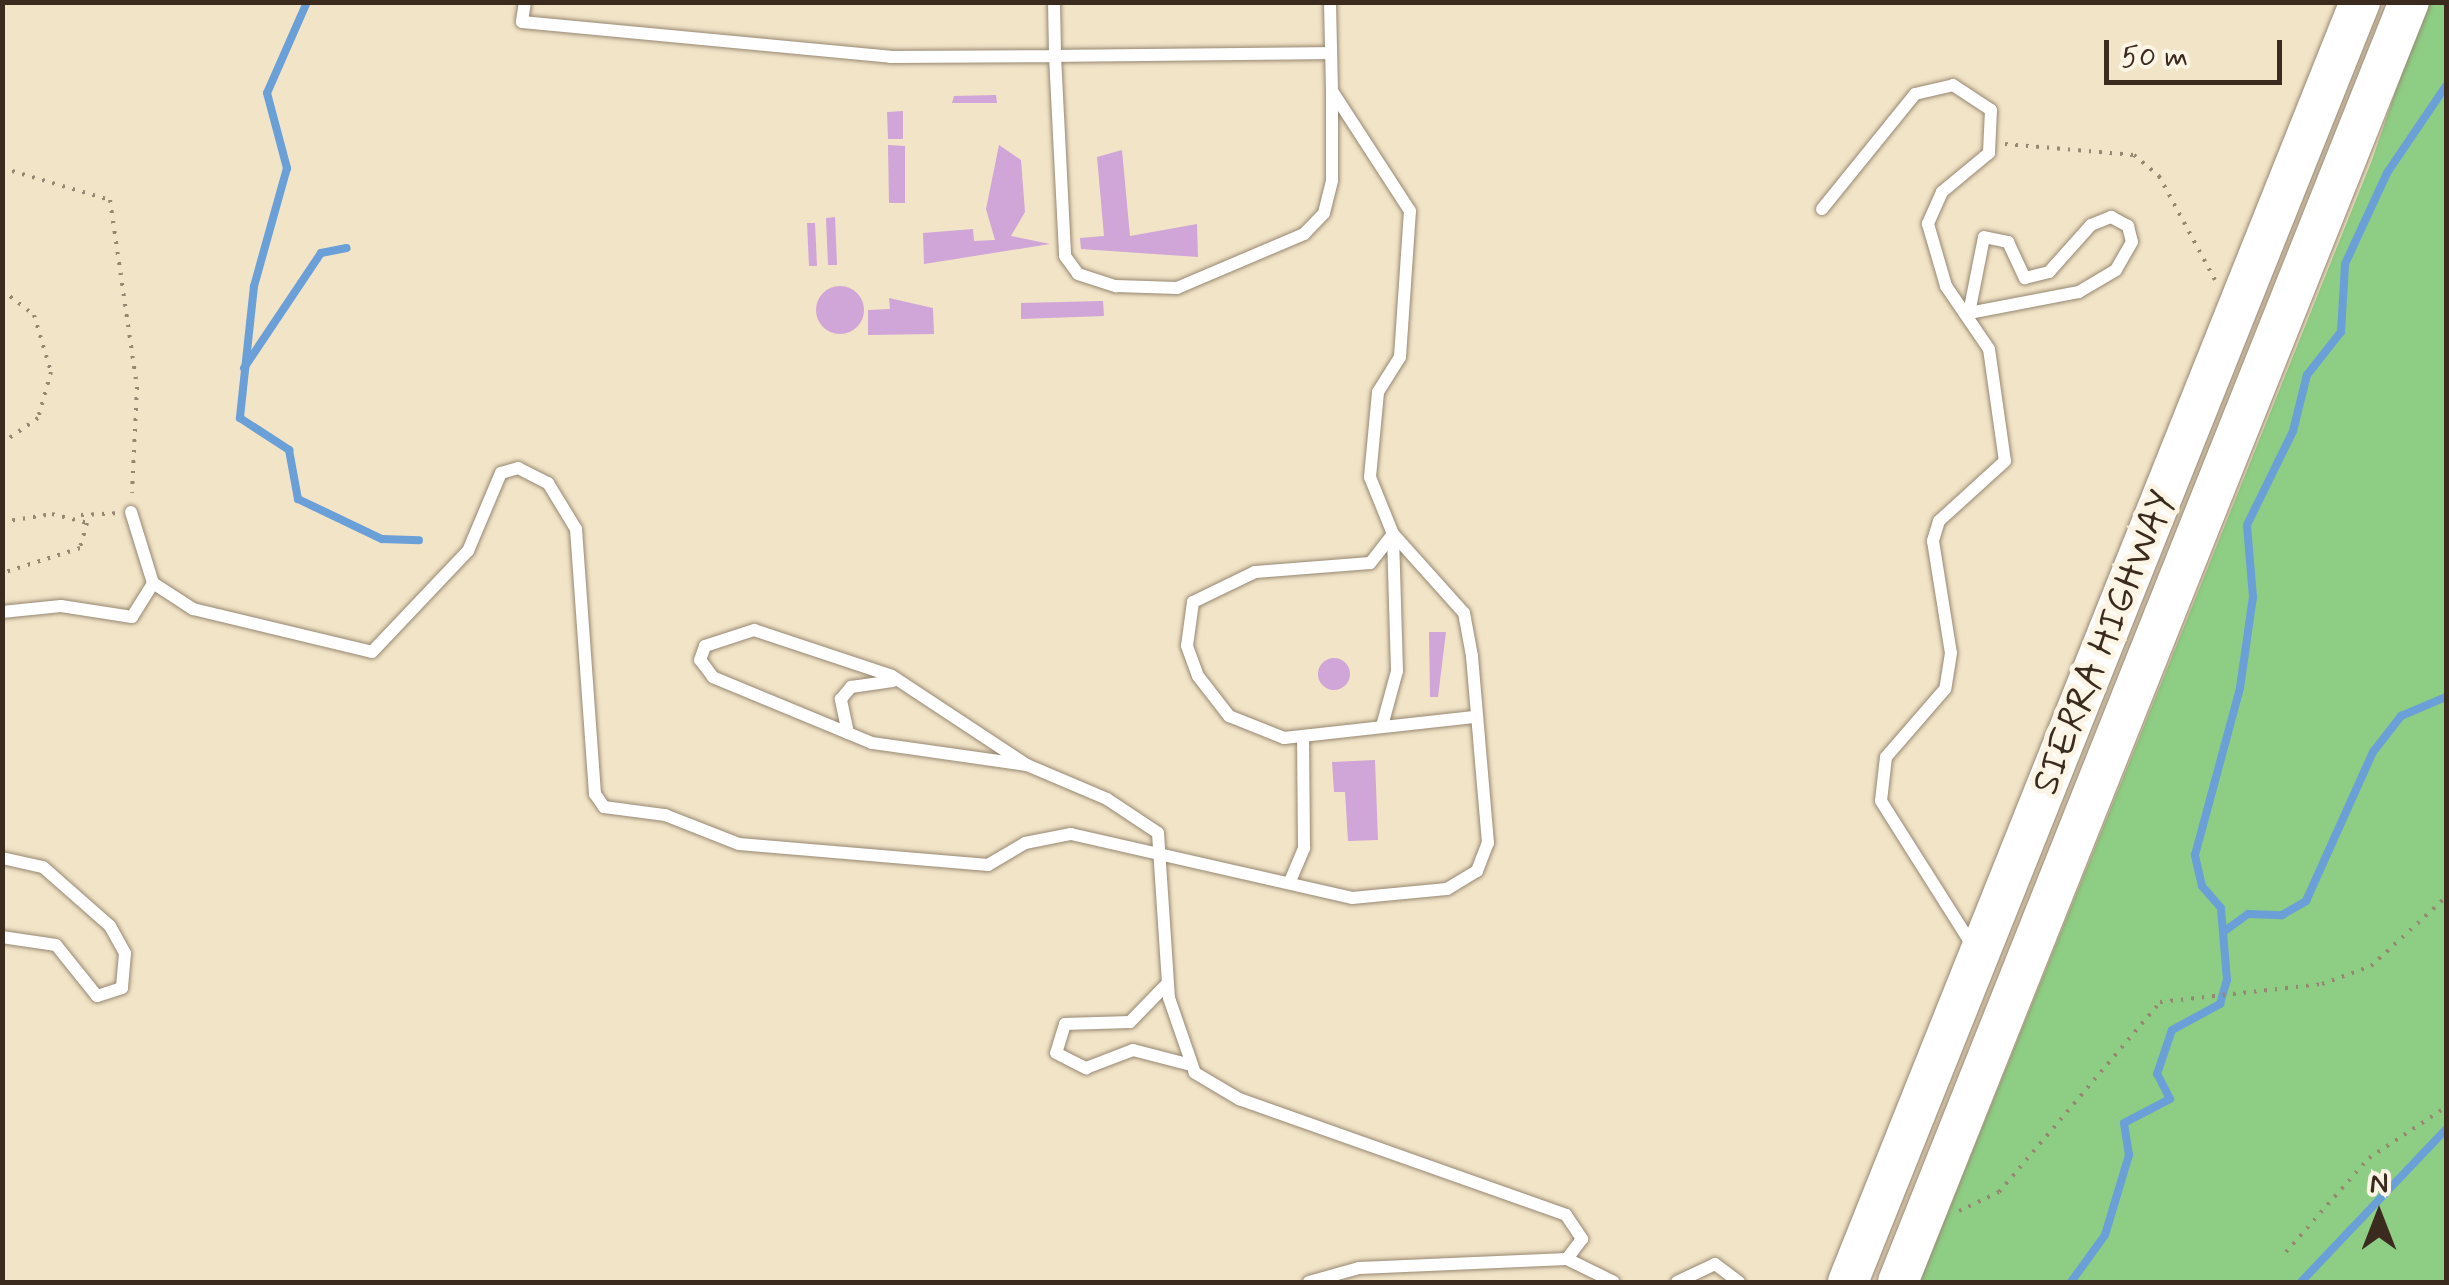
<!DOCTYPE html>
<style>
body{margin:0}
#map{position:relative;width:2449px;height:1285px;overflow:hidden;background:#f2e4c7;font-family:Mynerve,sans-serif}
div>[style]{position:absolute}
.green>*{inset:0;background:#8ecd84}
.stream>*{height:8px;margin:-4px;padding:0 4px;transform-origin:4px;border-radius:4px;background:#6a9fd7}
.building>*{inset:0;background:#d0a5d8}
.round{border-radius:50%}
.path>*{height:4px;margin-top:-2px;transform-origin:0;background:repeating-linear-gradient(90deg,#968772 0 2.5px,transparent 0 10.5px)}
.roads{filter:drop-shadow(0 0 2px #968772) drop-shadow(0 0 2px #968772)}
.service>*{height:12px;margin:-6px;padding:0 6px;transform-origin:6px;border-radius:6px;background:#fff}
.primary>*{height:40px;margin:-20px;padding:0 20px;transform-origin:20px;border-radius:20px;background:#fff}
span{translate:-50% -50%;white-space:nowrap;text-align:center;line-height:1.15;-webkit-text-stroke:10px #fcf5e5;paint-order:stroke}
.street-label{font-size:38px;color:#3b2a1e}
.frame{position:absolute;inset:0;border:5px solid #3b2a1e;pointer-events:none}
.north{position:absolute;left:2329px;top:1165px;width:100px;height:100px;-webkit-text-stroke:8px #fcf5e5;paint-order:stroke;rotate:0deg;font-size:28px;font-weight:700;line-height:40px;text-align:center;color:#3b2a1e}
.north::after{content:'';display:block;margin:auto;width:35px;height:45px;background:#3b2a1e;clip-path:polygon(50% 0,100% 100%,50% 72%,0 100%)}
.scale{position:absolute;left:2104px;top:40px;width:178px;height:45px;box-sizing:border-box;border:5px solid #3b2a1e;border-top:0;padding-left:12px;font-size:30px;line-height:35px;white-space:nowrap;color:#3b2a1e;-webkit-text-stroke:8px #fcf5e5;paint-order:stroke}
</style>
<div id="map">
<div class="green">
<div style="clip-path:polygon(2426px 3px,2446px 3px,2446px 1282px,1920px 1282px,2372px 160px)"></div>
</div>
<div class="stream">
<div style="left:307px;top:2px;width:99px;rotate:113.7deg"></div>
<div style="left:267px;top:93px;width:78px;rotate:75.1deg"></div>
<div style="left:287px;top:168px;width:123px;rotate:105.6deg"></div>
<div style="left:254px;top:286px;width:133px;rotate:96.1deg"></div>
<div style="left:240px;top:418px;width:59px;rotate:33.1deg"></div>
<div style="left:289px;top:450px;width:50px;rotate:79.6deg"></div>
<div style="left:298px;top:499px;width:93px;rotate:25.5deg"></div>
<div style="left:382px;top:539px;width:37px;rotate:2deg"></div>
<div style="left:244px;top:368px;width:138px;rotate:-56.2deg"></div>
<div style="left:321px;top:253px;width:26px;rotate:-11deg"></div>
<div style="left:2226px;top:930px;width:27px;rotate:-36deg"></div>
<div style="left:2248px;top:914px;width:34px;rotate:2deg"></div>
<div style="left:2282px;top:915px;width:28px;rotate:-30deg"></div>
<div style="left:2306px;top:901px;width:163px;rotate:-65.8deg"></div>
<div style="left:2373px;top:752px;width:46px;rotate:-52.1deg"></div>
<div style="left:2401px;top:716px;width:49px;rotate:-22.9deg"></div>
<div style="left:2071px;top:1282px;width:58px;rotate:-54.1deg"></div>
<div style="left:2105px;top:1235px;width:84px;rotate:-73.3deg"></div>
<div style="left:2129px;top:1155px;width:32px;rotate:-99deg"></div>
<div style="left:2124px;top:1123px;width:52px;rotate:-27.6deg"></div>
<div style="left:2170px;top:1099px;width:28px;rotate:-117deg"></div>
<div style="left:2157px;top:1074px;width:46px;rotate:-71.2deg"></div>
<div style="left:2172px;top:1030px;width:55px;rotate:-28.4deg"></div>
<div style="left:2220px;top:1004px;width:25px;rotate:-74deg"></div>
<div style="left:2227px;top:980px;width:72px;rotate:-94.8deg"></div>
<div style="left:2221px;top:908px;width:29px;rotate:-131deg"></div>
<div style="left:2202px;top:886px;width:32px;rotate:-103deg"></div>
<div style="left:2195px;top:855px;width:173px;rotate:-74.9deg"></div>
<div style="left:2240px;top:688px;width:92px;rotate:-81.9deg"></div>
<div style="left:2253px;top:597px;width:72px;rotate:-94.8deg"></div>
<div style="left:2247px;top:525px;width:105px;rotate:-63.9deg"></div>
<div style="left:2293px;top:431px;width:58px;rotate:-76deg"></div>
<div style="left:2307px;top:375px;width:55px;rotate:-51.7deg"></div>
<div style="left:2341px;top:332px;width:68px;rotate:-86.6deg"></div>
<div style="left:2345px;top:264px;width:100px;rotate:-65.2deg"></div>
<div style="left:2387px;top:173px;width:105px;rotate:-55.9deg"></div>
<div style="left:2301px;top:1282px;width:211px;rotate:-46.5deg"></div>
</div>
<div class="building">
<div style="clip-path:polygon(996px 95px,997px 103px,952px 103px,954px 96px)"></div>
<div style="clip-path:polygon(903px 111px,903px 139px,888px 139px,887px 112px)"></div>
<div style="clip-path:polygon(888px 145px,905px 146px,905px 203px,889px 203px)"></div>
<div style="clip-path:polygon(999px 145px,1021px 160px,1025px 212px,1011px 236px,1050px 244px,924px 264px,923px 233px,973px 229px,974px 241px,995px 240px,986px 209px)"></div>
<div style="clip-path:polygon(1122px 150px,1130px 236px,1197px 224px,1198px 257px,1081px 249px,1080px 238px,1104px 236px,1097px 157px)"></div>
<div style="clip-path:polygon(835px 217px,837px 265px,828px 265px,826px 218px)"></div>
<div style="clip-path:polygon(807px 223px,815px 223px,817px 266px,809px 266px)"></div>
<div class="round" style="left:816px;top:286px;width:48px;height:48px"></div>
<div style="clip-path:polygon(889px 298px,933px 308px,934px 334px,868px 335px,868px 310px,890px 309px)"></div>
<div style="clip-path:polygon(1103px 301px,1104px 316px,1021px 319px,1021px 303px)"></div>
<div style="clip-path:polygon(1429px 632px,1446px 632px,1438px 697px,1430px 697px)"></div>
<div class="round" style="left:1318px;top:658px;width:32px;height:32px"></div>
<div style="clip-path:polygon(1375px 760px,1378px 840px,1348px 841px,1345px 792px,1334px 792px,1332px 762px)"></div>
</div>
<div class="path">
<div style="left:2005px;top:144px;width:129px;rotate:4.9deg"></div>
<div style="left:2134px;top:155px;width:33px;rotate:40deg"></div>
<div style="left:2159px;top:176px;width:118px;rotate:61.7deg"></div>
<div style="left:2px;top:168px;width:113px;rotate:16.5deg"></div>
<div style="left:110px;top:200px;width:189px;rotate:81.8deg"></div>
<div style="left:137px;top:387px;width:106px;rotate:92.7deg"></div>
<div style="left:2px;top:290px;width:41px;rotate:38deg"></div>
<div style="left:34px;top:315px;width:59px;rotate:73.4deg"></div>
<div style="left:51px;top:372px;width:48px;rotate:105.8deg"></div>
<div style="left:38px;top:418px;width:44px;rotate:145.2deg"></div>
<div style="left:81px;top:515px;width:35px;rotate:-3deg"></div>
<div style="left:2px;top:522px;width:51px;rotate:-9.1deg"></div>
<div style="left:52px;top:514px;width:36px;rotate:14deg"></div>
<div style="left:87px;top:523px;width:26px;rotate:106deg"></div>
<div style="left:80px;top:548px;width:82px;rotate:162.2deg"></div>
<div style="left:1959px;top:1211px;width:44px;rotate:-25.4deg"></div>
<div style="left:1999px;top:1192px;width:249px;rotate:-49.7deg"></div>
<div style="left:2160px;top:1002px;width:163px;rotate:-6.3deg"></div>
<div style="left:2322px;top:984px;width:52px;rotate:-20.2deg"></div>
<div style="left:2371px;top:966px;width:102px;rotate:-42.6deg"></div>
<div style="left:2286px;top:1252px;width:125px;rotate:-48.6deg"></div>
<div style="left:2369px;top:1158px;width:92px;rotate:-33.5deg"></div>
</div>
<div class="roads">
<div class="service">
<div style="left:525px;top:2px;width:20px;rotate:99deg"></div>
<div style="left:522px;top:22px;width:370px;rotate:5.4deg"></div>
<div style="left:890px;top:57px;width:165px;rotate:-0.3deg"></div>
<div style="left:1055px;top:56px;width:200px;rotate:87.1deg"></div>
<div style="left:1065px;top:256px;width:22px;rotate:54deg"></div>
<div style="left:1078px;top:274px;width:40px;rotate:18deg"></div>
<div style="left:1116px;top:286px;width:61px;rotate:1.9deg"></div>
<div style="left:1177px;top:288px;width:138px;rotate:-23deg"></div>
<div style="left:1304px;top:234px;width:29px;rotate:-46deg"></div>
<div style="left:1324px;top:213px;width:34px;rotate:-76deg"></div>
<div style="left:1332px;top:180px;width:89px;rotate:-90deg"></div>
<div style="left:1054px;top:2px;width:54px;rotate:88.9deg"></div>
<div style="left:1055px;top:56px;width:276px;rotate:-0.6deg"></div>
<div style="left:1822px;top:209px;width:148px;rotate:-51deg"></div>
<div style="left:1915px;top:94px;width:39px;rotate:-13deg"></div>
<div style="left:1953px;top:85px;width:45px;rotate:33.3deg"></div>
<div style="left:1991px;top:110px;width:43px;rotate:92.7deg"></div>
<div style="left:1989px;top:153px;width:61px;rotate:140.3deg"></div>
<div style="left:1942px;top:192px;width:35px;rotate:114deg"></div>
<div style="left:1928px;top:224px;width:65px;rotate:73.8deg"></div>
<div style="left:1946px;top:286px;width:76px;rotate:55.7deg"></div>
<div style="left:1989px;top:349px;width:113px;rotate:81.9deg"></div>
<div style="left:2005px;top:461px;width:89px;rotate:137.7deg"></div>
<div style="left:1939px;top:521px;width:21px;rotate:107deg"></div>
<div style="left:1933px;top:541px;width:113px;rotate:80.9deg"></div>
<div style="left:1951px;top:653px;width:36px;rotate:99deg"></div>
<div style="left:1945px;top:689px;width:90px;rotate:130.9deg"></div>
<div style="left:1886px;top:757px;width:44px;rotate:96.5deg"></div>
<div style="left:1881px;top:801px;width:174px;rotate:57.7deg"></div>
<div style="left:2111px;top:217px;width:19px;rotate:28deg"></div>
<div style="left:2128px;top:226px;width:16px;rotate:76deg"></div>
<div style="left:2132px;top:242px;width:32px;rotate:120deg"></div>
<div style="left:2116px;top:270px;width:43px;rotate:149.3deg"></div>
<div style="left:2079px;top:292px;width:112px;rotate:169.2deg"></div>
<div style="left:1969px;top:313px;width:77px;rotate:-78.8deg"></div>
<div style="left:1984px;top:237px;width:25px;rotate:12deg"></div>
<div style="left:2008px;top:242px;width:40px;rotate:65deg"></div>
<div style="left:2025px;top:278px;width:25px;rotate:-14deg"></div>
<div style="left:2049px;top:272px;width:63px;rotate:-48.2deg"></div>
<div style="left:2091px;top:225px;width:22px;rotate:-22deg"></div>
<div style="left:131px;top:512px;width:74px;rotate:72.8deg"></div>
<div style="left:153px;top:583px;width:48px;rotate:33deg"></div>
<div style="left:193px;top:609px;width:184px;rotate:13.5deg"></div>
<div style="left:372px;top:652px;width:139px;rotate:-46.5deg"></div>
<div style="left:468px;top:551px;width:85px;rotate:-67.1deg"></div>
<div style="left:501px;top:473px;width:18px;rotate:-16deg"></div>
<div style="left:518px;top:468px;width:34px;rotate:27deg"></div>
<div style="left:548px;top:483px;width:54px;rotate:58.7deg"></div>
<div style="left:576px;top:529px;width:266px;rotate:85.9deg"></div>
<div style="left:595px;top:794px;width:16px;rotate:55deg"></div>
<div style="left:604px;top:807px;width:62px;rotate:7.5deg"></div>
<div style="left:665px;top:815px;width:79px;rotate:21.4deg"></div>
<div style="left:739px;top:844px;width:250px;rotate:4.8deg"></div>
<div style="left:988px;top:865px;width:43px;rotate:-30.7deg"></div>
<div style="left:1025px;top:843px;width:47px;rotate:-11.1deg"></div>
<div style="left:1071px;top:834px;width:288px;rotate:12.8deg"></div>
<div style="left:1352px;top:898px;width:95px;rotate:-5.4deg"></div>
<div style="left:1447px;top:889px;width:35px;rotate:-31deg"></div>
<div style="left:1477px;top:871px;width:30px;rotate:-69deg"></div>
<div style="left:1488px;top:843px;width:188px;rotate:-94.9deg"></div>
<div style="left:1472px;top:656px;width:44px;rotate:-100.5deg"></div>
<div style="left:1464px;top:613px;width:106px;rotate:-131.9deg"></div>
<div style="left:1393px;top:534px;width:61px;rotate:-112deg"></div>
<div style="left:1370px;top:477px;width:85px;rotate:-84.6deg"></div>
<div style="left:1378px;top:392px;width:41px;rotate:-57.8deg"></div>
<div style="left:1400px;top:357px;width:146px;rotate:-86.1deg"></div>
<div style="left:1410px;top:211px;width:143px;rotate:-123deg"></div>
<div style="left:1332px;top:91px;width:89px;rotate:-91.3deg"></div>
<div style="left:1393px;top:534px;width:37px;rotate:128deg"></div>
<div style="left:1370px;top:563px;width:115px;rotate:175.5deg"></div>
<div style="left:1255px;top:572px;width:69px;rotate:154.2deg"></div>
<div style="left:1193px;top:602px;width:44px;rotate:97.8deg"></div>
<div style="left:1187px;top:646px;width:32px;rotate:70deg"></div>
<div style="left:1198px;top:676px;width:51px;rotate:52.2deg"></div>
<div style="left:1229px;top:716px;width:59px;rotate:21.8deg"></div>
<div style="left:1284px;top:738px;width:191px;rotate:-6.3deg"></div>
<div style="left:2px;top:612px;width:59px;rotate:-5.8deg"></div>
<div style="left:61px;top:606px;width:72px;rotate:8.8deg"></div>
<div style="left:132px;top:617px;width:40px;rotate:-58deg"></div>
<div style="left:1382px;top:726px;width:57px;rotate:-74.7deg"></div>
<div style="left:1397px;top:671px;width:135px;rotate:-91.7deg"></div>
<div style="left:848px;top:733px;width:35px;rotate:-102deg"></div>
<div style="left:841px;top:699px;width:16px;rotate:-50deg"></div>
<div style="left:851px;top:687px;width:42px;rotate:-8.1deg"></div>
<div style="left:1027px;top:765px;width:157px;rotate:-171.9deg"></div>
<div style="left:872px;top:743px;width:172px;rotate:-157.5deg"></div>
<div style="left:713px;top:677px;width:21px;rotate:-127deg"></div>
<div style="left:700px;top:660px;width:15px;rotate:-70deg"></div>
<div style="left:705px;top:646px;width:52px;rotate:-18.1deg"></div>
<div style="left:754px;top:630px;width:145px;rotate:18.4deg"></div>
<div style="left:892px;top:676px;width:162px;rotate:33.4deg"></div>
<div style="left:1027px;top:765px;width:87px;rotate:23deg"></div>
<div style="left:1107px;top:799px;width:61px;rotate:33.7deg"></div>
<div style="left:1158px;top:833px;width:165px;rotate:86.2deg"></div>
<div style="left:1169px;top:998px;width:79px;rotate:70.9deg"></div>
<div style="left:1195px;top:1073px;width:51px;rotate:30.6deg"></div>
<div style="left:1239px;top:1099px;width:347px;rotate:19.5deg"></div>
<div style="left:1566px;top:1215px;width:29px;rotate:56deg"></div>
<div style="left:1582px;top:1239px;width:25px;rotate:127deg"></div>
<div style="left:1567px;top:1259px;width:208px;rotate:177.5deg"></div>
<div style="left:1359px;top:1268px;width:52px;rotate:164.4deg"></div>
<div style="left:2px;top:858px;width:42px;rotate:12.4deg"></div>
<div style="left:43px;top:867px;width:89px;rotate:41.4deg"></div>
<div style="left:110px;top:926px;width:31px;rotate:61deg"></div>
<div style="left:125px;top:953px;width:35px;rotate:95deg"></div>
<div style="left:122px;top:988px;width:26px;rotate:162deg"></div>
<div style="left:97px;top:996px;width:65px;rotate:-128.8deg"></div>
<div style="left:56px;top:945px;width:55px;rotate:-171.6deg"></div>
<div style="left:1291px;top:879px;width:34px;rotate:-67deg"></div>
<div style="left:1304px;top:848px;width:110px;rotate:-90.5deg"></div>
<div style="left:1166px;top:985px;width:52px;rotate:134.2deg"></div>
<div style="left:1130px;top:1022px;width:65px;rotate:178.2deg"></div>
<div style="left:1065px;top:1024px;width:30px;rotate:107deg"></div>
<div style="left:1056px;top:1053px;width:34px;rotate:27deg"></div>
<div style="left:1086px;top:1068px;width:50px;rotate:-21deg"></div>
<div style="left:1133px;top:1050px;width:60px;rotate:14.5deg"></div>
<div style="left:1567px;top:1259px;width:52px;rotate:26.1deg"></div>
<div style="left:1677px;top:1282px;width:42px;rotate:-25.3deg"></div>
<div style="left:1715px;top:1264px;width:30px;rotate:37deg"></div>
</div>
<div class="primary">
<div style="left:1848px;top:1282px;width:1379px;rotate:-68.2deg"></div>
<div style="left:1898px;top:1282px;width:1378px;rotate:-68.24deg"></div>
</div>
</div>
<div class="street-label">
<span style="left:2105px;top:643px;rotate:-68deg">SIERRA HIGHWAY</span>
</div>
<div class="frame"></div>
<div class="north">N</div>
<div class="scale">50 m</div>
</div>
